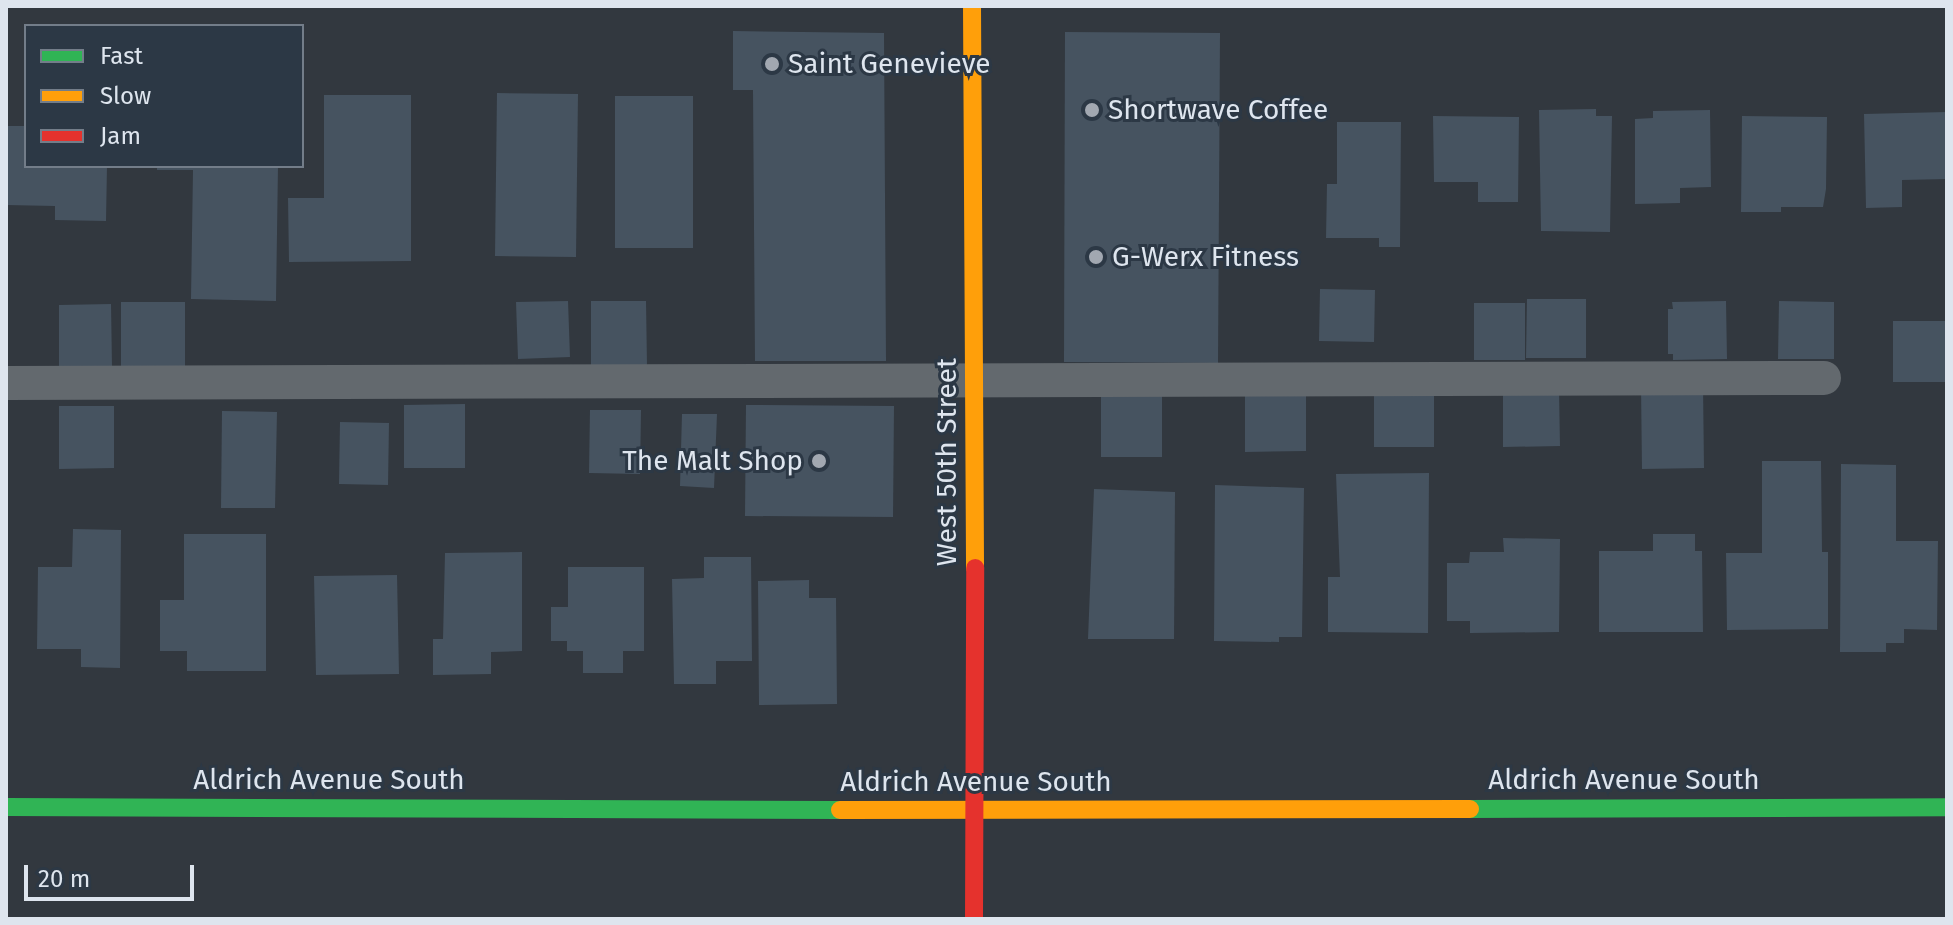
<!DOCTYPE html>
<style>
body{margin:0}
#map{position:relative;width:1953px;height:925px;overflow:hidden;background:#32383f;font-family:"Fira Sans",sans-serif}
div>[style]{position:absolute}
.building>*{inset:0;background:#465360}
.lane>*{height:34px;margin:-17px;padding:0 17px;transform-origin:17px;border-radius:17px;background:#63696e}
.fast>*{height:18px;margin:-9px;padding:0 9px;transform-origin:9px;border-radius:9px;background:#30b455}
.slow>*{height:18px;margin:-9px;padding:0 9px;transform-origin:9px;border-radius:9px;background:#ff9f0a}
.jam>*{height:18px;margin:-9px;padding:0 9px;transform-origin:9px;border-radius:9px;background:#e5322d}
.dots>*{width:22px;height:22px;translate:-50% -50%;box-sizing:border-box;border:4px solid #2c3845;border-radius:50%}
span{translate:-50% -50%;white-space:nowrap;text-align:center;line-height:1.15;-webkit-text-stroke:6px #2c3845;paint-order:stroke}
.poi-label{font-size:28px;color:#dee5ee}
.left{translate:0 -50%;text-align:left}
.right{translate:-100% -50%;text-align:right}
.street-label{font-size:28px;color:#dee5ee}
.frame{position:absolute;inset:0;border:8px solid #dee5ee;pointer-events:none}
.legend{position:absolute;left:24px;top:24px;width:280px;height:144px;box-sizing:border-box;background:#2c3845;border:2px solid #737d89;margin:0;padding:10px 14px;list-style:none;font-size:24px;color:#dee5ee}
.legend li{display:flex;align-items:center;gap:16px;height:40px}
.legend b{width:40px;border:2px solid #737d89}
.scale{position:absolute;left:24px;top:865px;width:170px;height:36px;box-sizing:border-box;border:4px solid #dee5ee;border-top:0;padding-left:10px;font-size:24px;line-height:28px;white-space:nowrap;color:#dee5ee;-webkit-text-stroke:6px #2c3845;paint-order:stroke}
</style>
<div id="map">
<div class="building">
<div style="clip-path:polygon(733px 31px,884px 33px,886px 361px,755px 361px,753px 90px,733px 90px)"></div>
<div style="clip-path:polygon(1065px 32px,1220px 33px,1218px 363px,1064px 362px)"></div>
<div style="clip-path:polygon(497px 93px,578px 94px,576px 257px,495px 256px)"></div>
<div style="clip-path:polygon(324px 95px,411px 95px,411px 261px,289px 262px,288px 198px,324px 198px)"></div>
<div style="clip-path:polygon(615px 96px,693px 96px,693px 248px,615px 248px)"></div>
<div style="clip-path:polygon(1596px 109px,1596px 116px,1612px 116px,1610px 232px,1541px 231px,1539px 110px)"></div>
<div style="clip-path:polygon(1710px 110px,1711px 187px,1680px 188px,1680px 203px,1635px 204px,1635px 119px,1653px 118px,1653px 111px)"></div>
<div style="clip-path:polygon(1947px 112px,1947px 179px,1902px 180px,1902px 207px,1866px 208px,1864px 114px)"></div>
<div style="clip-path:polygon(1433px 116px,1519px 117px,1518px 202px,1478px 202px,1478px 182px,1434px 182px)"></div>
<div style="clip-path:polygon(1742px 116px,1827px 117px,1826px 189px,1823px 207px,1781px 207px,1781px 212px,1741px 212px)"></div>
<div style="clip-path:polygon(1337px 122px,1401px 122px,1400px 247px,1379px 247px,1379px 238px,1326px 238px,1327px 184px,1337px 184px)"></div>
<div style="clip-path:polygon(6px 126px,26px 126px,26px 166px,107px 166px,106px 221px,55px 220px,55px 206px,6px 205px)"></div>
<div style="clip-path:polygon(157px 166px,278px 166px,276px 301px,191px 299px,193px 170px,157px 170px)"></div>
<div style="clip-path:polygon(1320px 289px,1375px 290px,1374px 342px,1319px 341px)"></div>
<div style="clip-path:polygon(1527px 299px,1586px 299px,1586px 358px,1526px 358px)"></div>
<div style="clip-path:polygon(568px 301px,570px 357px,518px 359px,516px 302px)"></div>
<div style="clip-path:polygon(591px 301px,646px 301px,647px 366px,591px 366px)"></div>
<div style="clip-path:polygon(1726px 301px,1727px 359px,1673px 360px,1673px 354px,1668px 354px,1668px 309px,1673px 309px,1672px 302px)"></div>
<div style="clip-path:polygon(1779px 301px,1834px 302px,1834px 359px,1778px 359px)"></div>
<div style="clip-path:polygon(121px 302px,185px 302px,185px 369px,121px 369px)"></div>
<div style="clip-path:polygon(1474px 303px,1525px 303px,1525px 360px,1474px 360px)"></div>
<div style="clip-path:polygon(111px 304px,112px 367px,59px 367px,59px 305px)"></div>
<div style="clip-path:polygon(1893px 321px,1945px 321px,1945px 382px,1893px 382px)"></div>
<div style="clip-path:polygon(1641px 386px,1703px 386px,1704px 468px,1642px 469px)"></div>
<div style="clip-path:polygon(1374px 389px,1434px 389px,1434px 447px,1374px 447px)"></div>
<div style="clip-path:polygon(1503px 390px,1559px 390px,1560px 446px,1503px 447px)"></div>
<div style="clip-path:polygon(1245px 391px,1306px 391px,1306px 451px,1245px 452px)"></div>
<div style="clip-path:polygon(1101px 396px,1162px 396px,1162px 457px,1101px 457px)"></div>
<div style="clip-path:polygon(465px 404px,465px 468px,404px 468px,404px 405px)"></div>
<div style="clip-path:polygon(746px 405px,894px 406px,893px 517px,745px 516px)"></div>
<div style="clip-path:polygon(59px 406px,114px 406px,114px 468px,59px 469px)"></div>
<div style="clip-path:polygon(590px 410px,641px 410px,640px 474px,589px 473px)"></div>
<div style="clip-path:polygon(222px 411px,277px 412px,275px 508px,221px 508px)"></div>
<div style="clip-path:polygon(682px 414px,717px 414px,714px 488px,680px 486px)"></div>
<div style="clip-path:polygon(340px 422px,389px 423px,388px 485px,339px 484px)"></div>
<div style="clip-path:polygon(1762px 461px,1821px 461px,1822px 552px,1828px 552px,1828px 629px,1727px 630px,1726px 553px,1762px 553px)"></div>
<div style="clip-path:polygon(1841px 464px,1896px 465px,1896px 541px,1938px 541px,1937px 630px,1904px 629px,1904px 643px,1886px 643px,1886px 652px,1840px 652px)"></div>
<div style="clip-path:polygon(1429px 473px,1428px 633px,1328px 632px,1328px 577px,1340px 577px,1336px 474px)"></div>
<div style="clip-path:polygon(1215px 485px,1304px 488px,1302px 637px,1279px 637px,1279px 642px,1214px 641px)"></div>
<div style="clip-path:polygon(1094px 489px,1175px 492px,1174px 639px,1088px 639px)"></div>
<div style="clip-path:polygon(73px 529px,121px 530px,120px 668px,81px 667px,81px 649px,37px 649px,38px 567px,72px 567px)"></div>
<div style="clip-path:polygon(184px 534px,266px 534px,266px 671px,187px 671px,187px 651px,160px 651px,160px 600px,184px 600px)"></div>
<div style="clip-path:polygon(1653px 534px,1695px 534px,1695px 551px,1702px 551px,1703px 632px,1599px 632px,1599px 551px,1653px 551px)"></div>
<div style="clip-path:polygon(1503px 538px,1560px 539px,1559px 632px,1470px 633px,1470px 621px,1447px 621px,1447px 563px,1469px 563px,1470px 552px,1504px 552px)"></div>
<div style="clip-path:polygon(522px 552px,522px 651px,491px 652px,491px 674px,433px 675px,433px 639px,443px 639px,445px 553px)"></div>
<div style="clip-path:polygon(704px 557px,751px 557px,752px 661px,716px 661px,716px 684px,674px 684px,672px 579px,704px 578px)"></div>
<div style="clip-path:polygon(568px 567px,644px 567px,644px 651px,623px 651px,623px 673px,583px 673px,583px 651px,567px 651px,567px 641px,551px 641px,551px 607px,568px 607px)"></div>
<div style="clip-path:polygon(397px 575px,399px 674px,316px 675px,314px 576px)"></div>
<div style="clip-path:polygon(809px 580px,809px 598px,836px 598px,837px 704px,759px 705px,758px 581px)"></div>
</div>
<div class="lane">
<div style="left:6px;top:383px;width:1818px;rotate:-0.16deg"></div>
</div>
<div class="fast">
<div style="left:6px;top:807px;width:834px;rotate:0.21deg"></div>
<div style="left:1470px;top:809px;width:477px;rotate:-0.2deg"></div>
</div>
<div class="slow">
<div style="left:972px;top:6px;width:562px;rotate:89.69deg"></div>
<div style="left:840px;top:810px;width:630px;rotate:-0.09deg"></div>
</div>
<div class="jam">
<div style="left:974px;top:919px;width:351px;rotate:-89.8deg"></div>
</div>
<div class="dots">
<div style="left:772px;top:64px;background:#a2a8b1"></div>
<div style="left:1092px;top:110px;background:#a2a8b1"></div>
<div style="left:1096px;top:257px;background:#a2a8b1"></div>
<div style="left:819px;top:461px;background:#a2a8b1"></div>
</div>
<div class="poi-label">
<span class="left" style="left:788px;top:64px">Saint Genevieve</span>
<span class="left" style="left:1108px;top:110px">Shortwave Coffee</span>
<span class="left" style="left:1112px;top:257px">G-Werx Fitness</span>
<span class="right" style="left:803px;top:461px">The Malt Shop</span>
</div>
<div class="street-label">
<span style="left:947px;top:462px;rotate:-90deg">West 50th Street</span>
<span style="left:329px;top:780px">Aldrich Avenue South</span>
<span style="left:1624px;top:780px">Aldrich Avenue South</span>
<span style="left:976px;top:782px">Aldrich Avenue South</span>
</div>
<div class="frame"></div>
<ul class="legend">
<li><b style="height:10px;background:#30b455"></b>Fast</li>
<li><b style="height:10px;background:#ff9f0a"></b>Slow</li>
<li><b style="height:10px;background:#e5322d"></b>Jam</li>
</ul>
<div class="scale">20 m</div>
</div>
